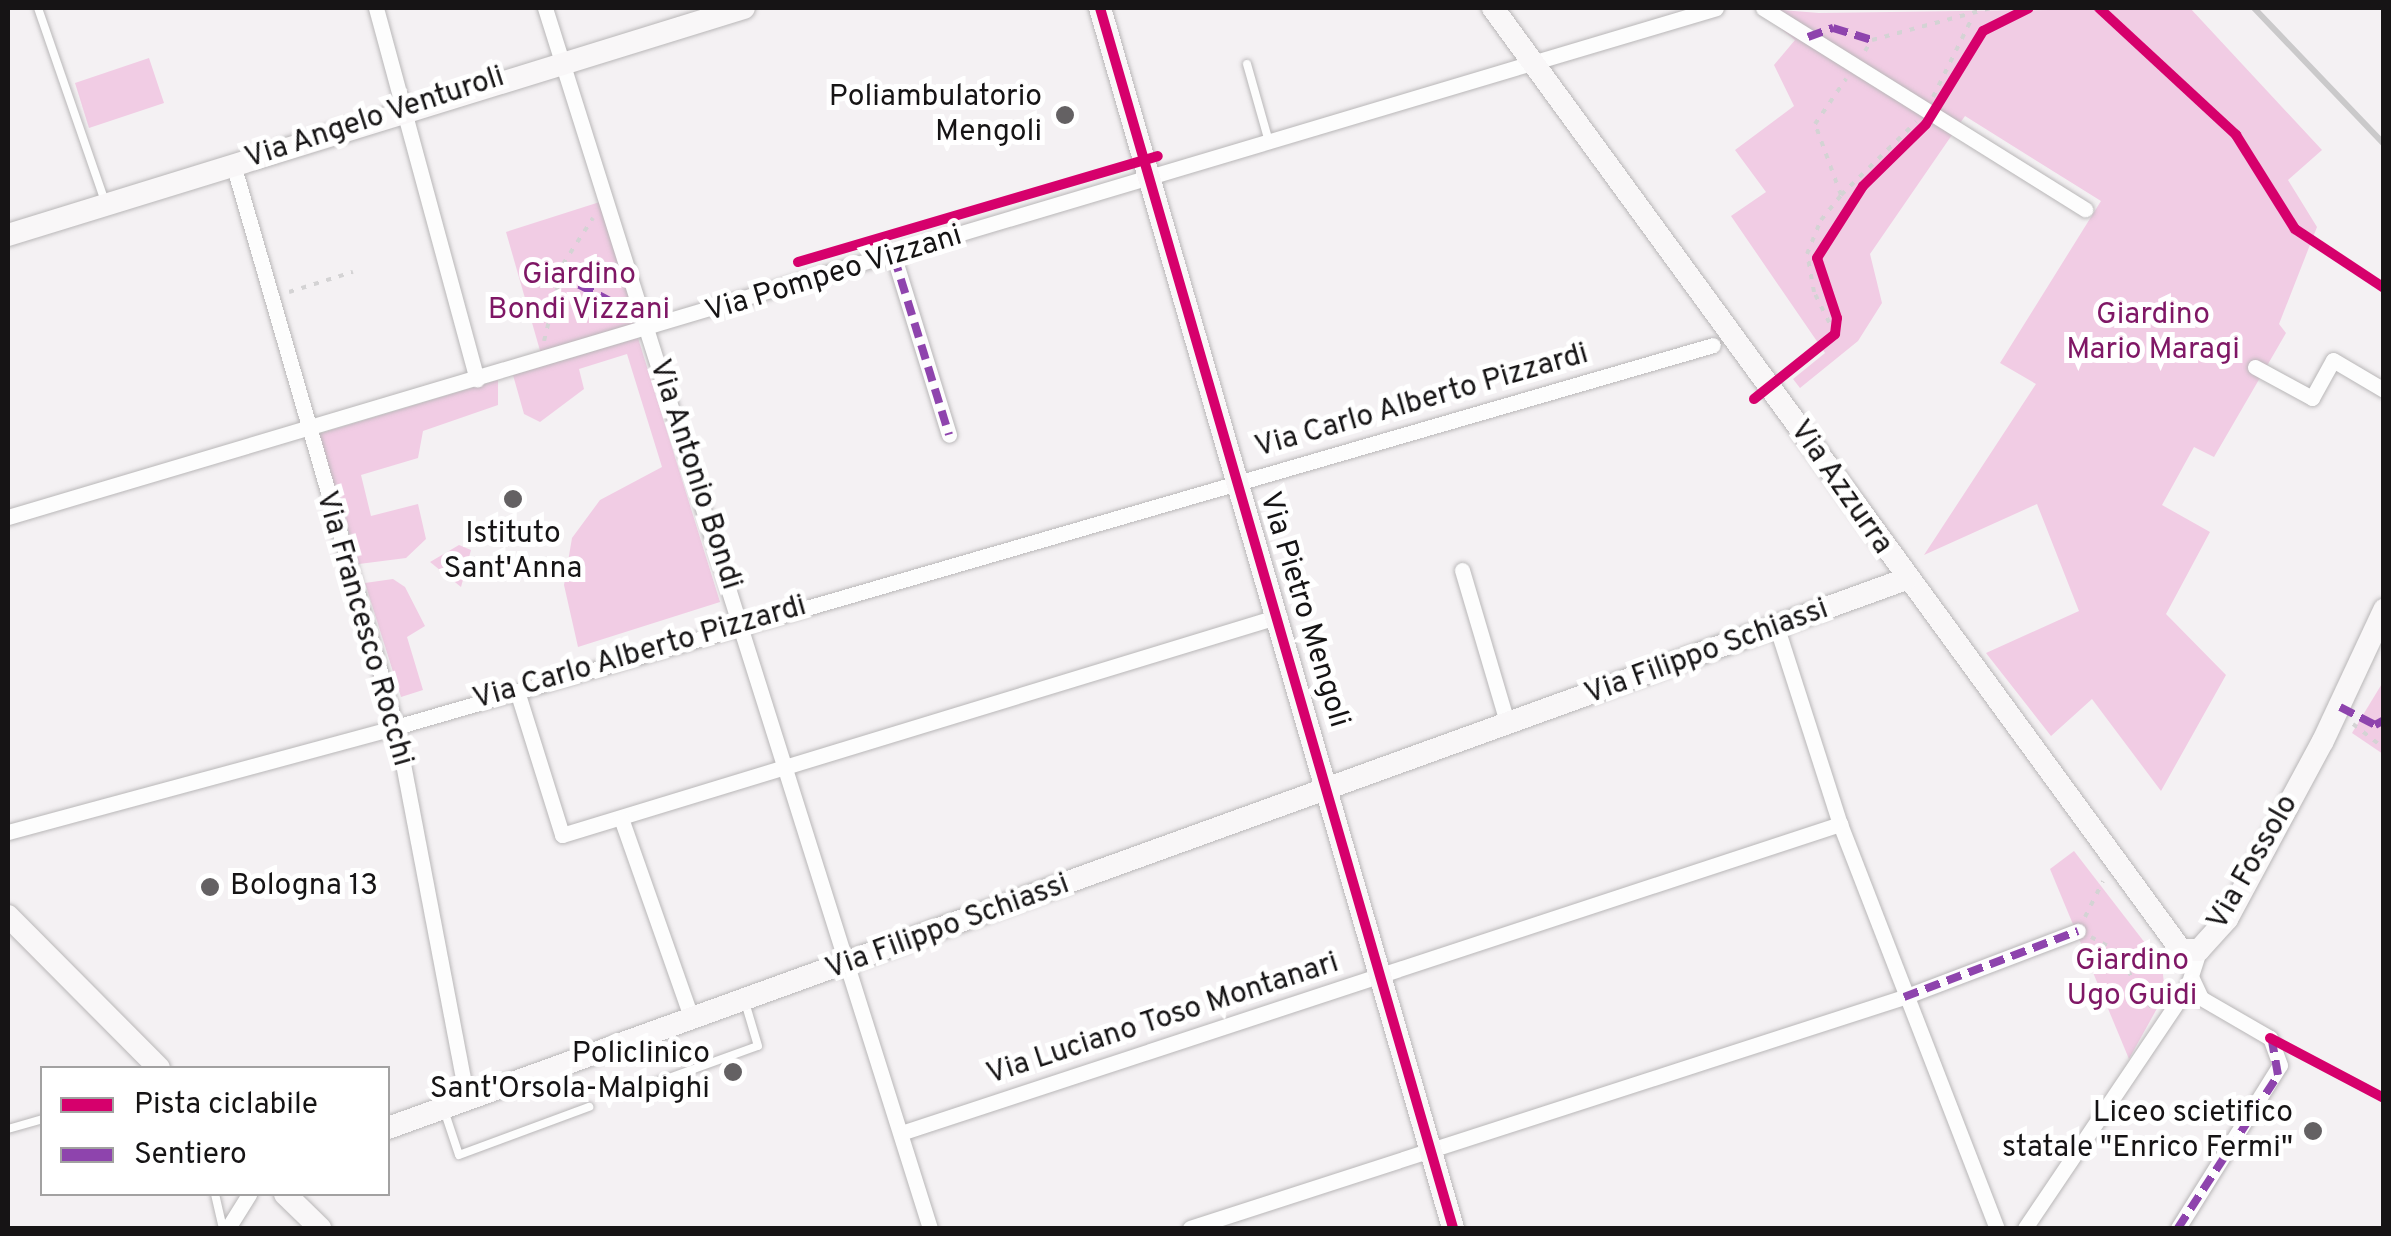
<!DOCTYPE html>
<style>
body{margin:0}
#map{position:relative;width:2391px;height:1236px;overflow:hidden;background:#f4f1f3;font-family:Overpass,sans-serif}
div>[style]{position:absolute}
.green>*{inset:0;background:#f1cce4}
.path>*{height:4px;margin-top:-2px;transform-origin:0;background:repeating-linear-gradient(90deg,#d4d3d4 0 5px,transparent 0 13px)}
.roads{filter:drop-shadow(0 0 2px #b9b7b8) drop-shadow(0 0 2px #b9b7b8)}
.lane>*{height:8px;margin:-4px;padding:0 4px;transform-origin:4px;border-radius:4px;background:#fdfdfd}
.street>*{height:15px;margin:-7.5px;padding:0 7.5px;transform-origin:7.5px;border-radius:7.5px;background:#fdfdfd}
.secondary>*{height:22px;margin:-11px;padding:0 11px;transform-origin:11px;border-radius:11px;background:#f9f7f8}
.rail>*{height:6px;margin:-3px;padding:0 3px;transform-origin:3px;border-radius:3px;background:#cac9ca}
.quiet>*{height:8px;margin-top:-4px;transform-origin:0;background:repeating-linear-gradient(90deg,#8e44ad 0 15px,transparent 0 23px)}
.cycleway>*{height:10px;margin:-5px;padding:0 5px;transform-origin:5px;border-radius:5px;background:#d6006c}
.dots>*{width:28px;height:28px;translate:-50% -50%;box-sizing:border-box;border:5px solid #fff;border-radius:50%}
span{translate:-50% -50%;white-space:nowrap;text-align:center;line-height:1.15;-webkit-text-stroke:10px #fff;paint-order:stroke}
.poi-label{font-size:30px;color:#161415}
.right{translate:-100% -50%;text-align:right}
.left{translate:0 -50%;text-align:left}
.street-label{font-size:30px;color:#161415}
.park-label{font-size:30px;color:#7f1765}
.frame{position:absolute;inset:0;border:10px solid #161415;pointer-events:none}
.legend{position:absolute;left:40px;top:1066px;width:350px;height:130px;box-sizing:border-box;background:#fff;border:2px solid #a2a1a1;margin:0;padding:12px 18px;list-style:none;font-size:30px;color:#161415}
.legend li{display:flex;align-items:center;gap:20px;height:50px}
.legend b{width:50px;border:2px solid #a2a1a1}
</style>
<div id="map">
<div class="green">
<div style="clip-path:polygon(1755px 8px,1819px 13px,2190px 8px,2322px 150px,2288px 180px,2317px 227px,2279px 324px,2286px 333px,2214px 457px,2194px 447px,2162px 505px,2210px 532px,2166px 614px,2226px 675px,2161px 791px,2092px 699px,2051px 736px,1986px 653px,2079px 611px,2037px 504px,1924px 555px,2036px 384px,2000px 363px,2101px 201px,1965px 116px,1870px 254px,1882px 303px,1858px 341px,1800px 388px,1793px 379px,1825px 353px,1731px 216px,1766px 192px,1735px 150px,1794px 106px,1774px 65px,1795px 40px)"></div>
<div style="clip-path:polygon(149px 58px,164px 103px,89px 128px,75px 83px)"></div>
<div style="clip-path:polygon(606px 200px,648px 331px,543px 361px,506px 232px)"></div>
<div style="clip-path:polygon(638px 338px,720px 602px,578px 647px,564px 585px,572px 538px,600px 500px,662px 467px,627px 354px,579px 369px,584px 389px,540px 422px,524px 414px,513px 375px)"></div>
<div style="clip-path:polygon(498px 380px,498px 405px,423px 431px,418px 458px,361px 475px,371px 516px,418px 504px,426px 539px,406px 558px,359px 564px,318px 434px)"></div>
<div style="clip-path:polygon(459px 545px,471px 550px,461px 587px,430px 562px)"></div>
<div style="clip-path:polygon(393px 579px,405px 587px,425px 626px,407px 637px,423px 690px,401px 697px,365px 583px)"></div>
<div style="clip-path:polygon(2383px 682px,2383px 754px,2352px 733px)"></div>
<div style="clip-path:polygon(2074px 851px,2162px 965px,2165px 994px,2129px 1059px,2050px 869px)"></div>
</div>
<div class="path">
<div style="left:1865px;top:51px;width:13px;rotate:-58deg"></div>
<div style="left:1872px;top:40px;width:123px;rotate:-15.1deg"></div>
<div style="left:1933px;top:97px;width:90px;rotate:-63.7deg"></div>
<div style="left:1841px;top:195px;width:105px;rotate:-44.2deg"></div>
<div style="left:289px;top:292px;width:67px;rotate:-17.4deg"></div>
<div style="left:1835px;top:334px;width:47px;rotate:-116.6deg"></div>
<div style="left:1814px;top:292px;width:39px;rotate:-100deg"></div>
<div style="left:1807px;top:254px;width:37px;rotate:-68deg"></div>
<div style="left:1821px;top:220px;width:32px;rotate:-51deg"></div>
<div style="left:1841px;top:195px;width:76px;rotate:-110.1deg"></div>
<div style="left:1815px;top:124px;width:55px;rotate:-55.4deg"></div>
<div style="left:544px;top:341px;width:79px;rotate:-76.1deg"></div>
<div style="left:563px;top:264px;width:55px;rotate:-56.9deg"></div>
<div style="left:2353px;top:724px;width:39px;rotate:38deg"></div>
<div style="left:2085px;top:917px;width:40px;rotate:-63.4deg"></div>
<div style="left:2091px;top:937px;width:26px;rotate:28deg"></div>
<div style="left:2114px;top:949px;width:69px;rotate:57.5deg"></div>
<div style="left:2291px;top:1048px;width:106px;rotate:28.3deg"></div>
</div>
<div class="roads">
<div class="lane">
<div style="left:38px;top:8px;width:204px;rotate:70.9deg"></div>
<div style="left:1247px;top:64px;width:81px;rotate:74.2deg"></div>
<div style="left:655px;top:1083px;width:109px;rotate:-19.8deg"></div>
<div style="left:758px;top:1046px;width:46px;rotate:-106.5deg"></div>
<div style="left:444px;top:1110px;width:47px;rotate:71.6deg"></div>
<div style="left:459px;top:1155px;width:139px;rotate:-20.3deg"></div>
<div style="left:8px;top:1129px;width:35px;rotate:-16deg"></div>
<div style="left:215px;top:1194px;width:35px;rotate:77deg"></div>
</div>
<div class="street">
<div style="left:376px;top:8px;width:385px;rotate:74.8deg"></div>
<div style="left:545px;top:8px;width:1279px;rotate:72.49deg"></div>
<div style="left:1763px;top:8px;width:380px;rotate:32deg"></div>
<div style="left:233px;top:164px;width:586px;rotate:73.85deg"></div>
<div style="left:396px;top:727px;width:380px;rotate:79.2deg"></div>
<div style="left:894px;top:257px;width:186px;rotate:72.8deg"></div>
<div style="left:2255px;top:367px;width:65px;rotate:28.5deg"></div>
<div style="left:2312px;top:398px;width:43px;rotate:-61.1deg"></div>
<div style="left:2333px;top:360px;width:59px;rotate:30.5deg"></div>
<div style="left:8px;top:517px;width:1782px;rotate:-16.59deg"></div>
<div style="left:1462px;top:570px;width:162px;rotate:73.5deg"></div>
<div style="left:1777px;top:628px;width:206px;rotate:72.2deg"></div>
<div style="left:1840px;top:824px;width:433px;rotate:68.8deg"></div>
<div style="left:517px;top:691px;width:151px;rotate:72.6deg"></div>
<div style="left:562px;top:835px;width:750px;rotate:-16.98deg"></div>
<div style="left:621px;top:818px;width:214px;rotate:70.6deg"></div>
<div style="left:8px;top:832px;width:402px;rotate:-15.1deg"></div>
<div style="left:396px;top:727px;width:1371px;rotate:-16.17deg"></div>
<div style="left:901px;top:1133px;width:989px;rotate:-18.22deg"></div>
<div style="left:228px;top:1228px;width:40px;rotate:-58deg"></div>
<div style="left:1190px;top:1228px;width:750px;rotate:-17.93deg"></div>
<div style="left:1904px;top:997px;width:186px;rotate:-20.8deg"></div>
<div style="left:2025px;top:1228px;width:290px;rotate:-56deg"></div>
<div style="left:2187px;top:988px;width:40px;rotate:-72deg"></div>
<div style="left:2178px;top:1228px;width:192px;rotate:-58deg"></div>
<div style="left:2280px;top:1065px;width:29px;rotate:-110deg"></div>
<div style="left:2270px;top:1038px;width:80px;rotate:-149.9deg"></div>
<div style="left:2201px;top:998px;width:23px;rotate:-115deg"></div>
</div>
<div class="secondary">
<div style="left:1100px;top:8px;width:1270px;rotate:73.86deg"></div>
<div style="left:1493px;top:8px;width:1166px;rotate:53.86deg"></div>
<div style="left:2181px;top:950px;width:18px"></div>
<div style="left:2199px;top:950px;width:42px;rotate:-47.9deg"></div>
<div style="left:2227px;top:919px;width:202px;rotate:-61.7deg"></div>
<div style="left:2323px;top:741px;width:145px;rotate:-65deg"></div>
<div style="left:8px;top:235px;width:770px;rotate:-17.14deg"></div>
<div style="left:8px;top:916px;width:214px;rotate:45.2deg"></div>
<div style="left:388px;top:1128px;width:1614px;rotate:-19.88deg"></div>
<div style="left:285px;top:1194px;width:49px;rotate:44.2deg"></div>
</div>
</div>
<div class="rail">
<div style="left:2254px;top:8px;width:188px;rotate:46.3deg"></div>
</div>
<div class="quiet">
<div style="left:1808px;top:37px;width:27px;rotate:-20deg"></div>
<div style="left:1833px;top:28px;width:41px;rotate:17.1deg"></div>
<div style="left:894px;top:257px;width:186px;rotate:72.8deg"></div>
<div style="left:559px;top:274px;width:96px;rotate:27.9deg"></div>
<div style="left:2340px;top:707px;width:39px;rotate:27deg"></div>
<div style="left:2375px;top:725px;width:10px;rotate:-29deg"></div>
<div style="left:1904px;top:997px;width:186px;rotate:-20.8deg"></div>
<div style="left:2178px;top:1228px;width:183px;rotate:-56.8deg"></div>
<div style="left:2278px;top:1075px;width:36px;rotate:-100deg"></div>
</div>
<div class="cycleway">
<div style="left:1100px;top:8px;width:1270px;rotate:73.86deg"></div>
<div style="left:2099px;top:8px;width:187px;rotate:42.8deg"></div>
<div style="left:2236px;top:135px;width:111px;rotate:57.9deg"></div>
<div style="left:2295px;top:229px;width:107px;rotate:33.5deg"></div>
<div style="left:798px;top:262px;width:375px;rotate:-16.4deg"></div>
<div style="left:1754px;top:399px;width:104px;rotate:-38.7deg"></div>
<div style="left:1835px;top:334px;width:16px;rotate:-83deg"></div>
<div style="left:1837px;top:318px;width:63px;rotate:-108.4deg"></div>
<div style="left:1817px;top:258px;width:85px;rotate:-57.4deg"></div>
<div style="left:1863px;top:186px;width:88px;rotate:-44.5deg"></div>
<div style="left:1926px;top:124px;width:109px;rotate:-58.5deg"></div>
<div style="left:1983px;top:31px;width:51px;rotate:-26.6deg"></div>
<div style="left:2270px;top:1038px;width:129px;rotate:27.8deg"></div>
</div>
<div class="dots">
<div style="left:1065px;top:115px;background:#646163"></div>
<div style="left:513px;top:499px;background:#646163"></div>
<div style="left:210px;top:887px;background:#646163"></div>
<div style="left:733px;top:1072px;background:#646163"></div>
<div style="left:2313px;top:1131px;background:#646163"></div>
</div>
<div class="poi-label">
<span class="right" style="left:1042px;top:115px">Poliambulatorio<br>Mengoli</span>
<span style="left:513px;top:552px">Istituto<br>Sant'Anna</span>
<span class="left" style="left:230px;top:887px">Bologna 13</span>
<span class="right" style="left:710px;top:1072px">Policlinico<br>Sant'Orsola-Malpighi</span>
<span class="right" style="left:2293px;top:1131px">Liceo scietifico<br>statale "Enrico Fermi"</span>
</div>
<div class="street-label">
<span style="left:375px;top:119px;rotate:-18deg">Via Angelo Venturoli</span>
<span style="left:834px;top:275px;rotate:-17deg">Via Pompeo Vizzani</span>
<span style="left:1422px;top:402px;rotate:-16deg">Via Carlo Alberto Pizzardi</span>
<span style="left:694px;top:475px;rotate:72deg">Via Antonio Bondi</span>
<span style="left:1840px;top:488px;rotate:55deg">Via Azzurra</span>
<span style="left:1303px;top:610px;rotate:73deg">Via Pietro Mengoli</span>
<span style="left:363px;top:629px;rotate:74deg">Via Francesco Rocchi</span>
<span style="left:1707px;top:653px;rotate:-20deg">Via Filippo Schiassi</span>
<span style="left:640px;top:654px;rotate:-16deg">Via Carlo Alberto Pizzardi</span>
<span style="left:2254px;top:863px;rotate:-60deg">Via Fossolo</span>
<span style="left:948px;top:928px;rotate:-20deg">Via Filippo Schiassi</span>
<span style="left:1163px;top:1020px;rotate:-18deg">Via Luciano Toso Montanari</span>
</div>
<div class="park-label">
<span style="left:579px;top:293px">Giardino<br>Bondi Vizzani</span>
<span style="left:2153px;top:333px">Giardino<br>Mario Maragi</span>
<span style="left:2132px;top:979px">Giardino<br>Ugo Guidi</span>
</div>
<div class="frame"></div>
<ul class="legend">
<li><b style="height:12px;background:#d6006c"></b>Pista ciclabile</li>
<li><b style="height:12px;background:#8e44ad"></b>Sentiero</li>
</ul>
</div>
